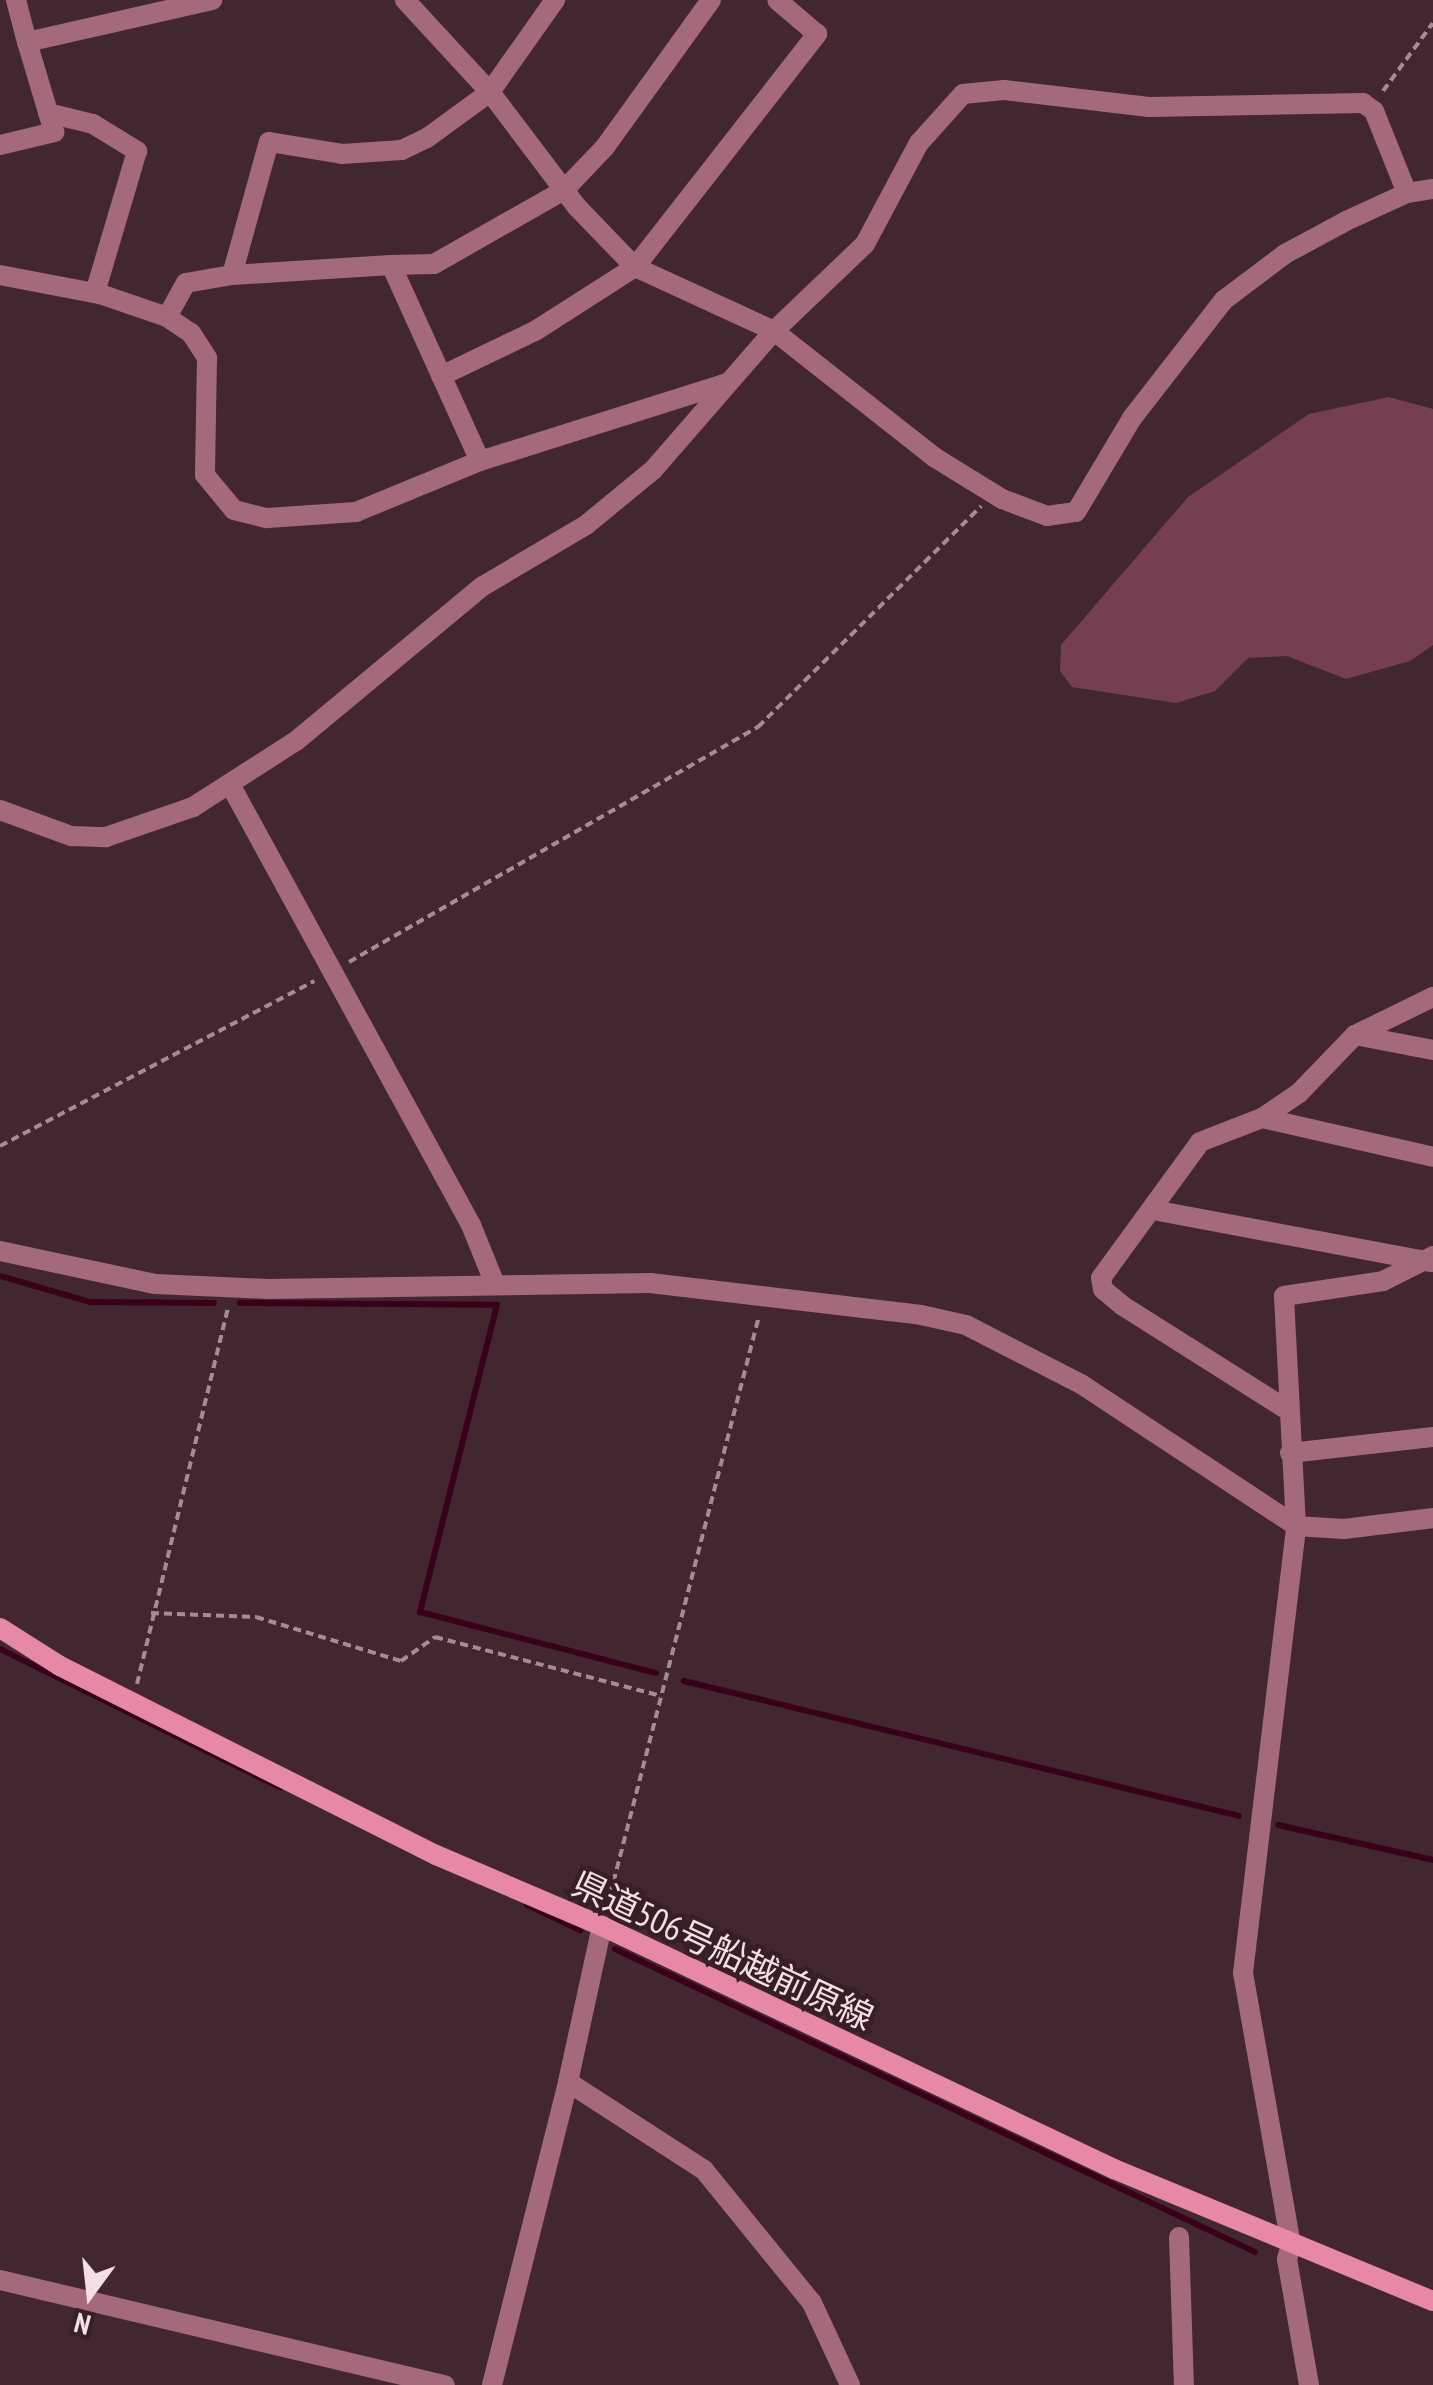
<!DOCTYPE html>
<meta charset="utf-8">
<style>
body{margin:0}
#map{position:relative;width:1433px;height:2385px;overflow:hidden;background:#422730;font-family:"PT Sans Narrow","Noto Sans JP",sans-serif}
div>[style]{position:absolute}
.green>*{inset:0;background:#763f51}
.stream>*{height:6px;margin:-3px;padding:0 3px;transform-origin:3px;border-radius:3px;background:#390019}
.path>*{height:4px;margin-top:-2px;transform-origin:0;background:repeating-linear-gradient(90deg,#a38c93 0 8px,transparent 0 13px)}
.minor>*{height:20px;margin:-10px;padding:0 10px;transform-origin:10px;border-radius:10px;background:#a5697c}
.tertiary>*{height:20px;margin:-10px;padding:0 10px;transform-origin:10px;border-radius:10px;background:#a5697c}
.secondary>*{height:20px;margin:-10px;padding:0 10px;transform-origin:10px;border-radius:10px;background:#e788a6}
span{translate:-50% -50%;white-space:nowrap;text-align:center;line-height:1.15;-webkit-text-stroke:9px #381e26;paint-order:stroke}
.street-label{font-size:35px;color:#f3e0e5}
.north{position:absolute;left:40px;top:2245px;width:100px;height:100px;-webkit-text-stroke:8px #381e26;paint-order:stroke;rotate:195deg;font-size:28px;font-weight:700;line-height:40px;text-align:center;color:#f3e0e5}
.north::after{content:'';display:block;margin:auto;width:35px;height:45px;background:#f3e0e5;clip-path:polygon(50% 0,100% 100%,50% 72%,0 100%)}
</style>
<div id="map">
<div class="green">
<div style="clip-path:polygon(1389px 397px,1433px 409px,1433px 645px,1410px 661px,1346px 679px,1287px 656px,1248px 658px,1215px 691px,1176px 703px,1072px 687px,1060px 671px,1061px 645px,1188px 497px,1309px 414px)"></div>
</div>
<div class="stream">
<div style="left:0;top:1276px;width:94px;rotate:16.1deg"></div>
<div style="left:90px;top:1302px;width:124px;rotate:0.5deg"></div>
<div style="left:240px;top:1303px;width:257px;rotate:0.4deg"></div>
<div style="left:497px;top:1305px;width:317px;rotate:104.1deg"></div>
<div style="left:420px;top:1612px;width:244px;rotate:14.5deg"></div>
<div style="left:0;top:1649px;width:313px;rotate:26.3deg"></div>
<div style="left:684px;top:1681px;width:571px;rotate:13.67deg"></div>
<div style="left:1278px;top:1825px;width:159px;rotate:12.7deg"></div>
<div style="left:527px;top:1905px;width:59px;rotate:25.3deg"></div>
<div style="left:615px;top:1949px;width:708px;rotate:25.33deg"></div>
</div>
<div class="path">
<div style="left:1383px;top:91px;width:84px;rotate:-53.7deg"></div>
<div style="left:349px;top:962px;width:472px;rotate:-29.9deg"></div>
<div style="left:758px;top:727px;width:314px;rotate:-44.7deg"></div>
<div style="left:0;top:1146px;width:355px;rotate:-27.7deg"></div>
<div style="left:151px;top:1613px;width:105px;rotate:2.2deg"></div>
<div style="left:256px;top:1617px;width:152px;rotate:16.9deg"></div>
<div style="left:401px;top:1661px;width:42px;rotate:-35.2deg"></div>
<div style="left:435px;top:1637px;width:234px;rotate:14.6deg"></div>
<div style="left:137px;top:1684px;width:386px;rotate:-76.4deg"></div>
<div style="left:607px;top:1907px;width:610px;rotate:-75.58deg"></div>
</div>
<div class="minor">
<div style="left:16px;top:0;width:43px;rotate:75.3deg"></div>
<div style="left:27px;top:42px;width:190px;rotate:-12.8deg"></div>
<div style="left:405px;top:0;width:125px;rotate:47.3deg"></div>
<div style="left:490px;top:92px;width:144px;rotate:52.9deg"></div>
<div style="left:577px;top:207px;width:83px;rotate:46deg"></div>
<div style="left:635px;top:267px;width:153px;rotate:24.7deg"></div>
<div style="left:774px;top:331px;width:204px;rotate:38.2deg"></div>
<div style="left:934px;top:457px;width:80px;rotate:31.7deg"></div>
<div style="left:1002px;top:499px;width:48px;rotate:20.7deg"></div>
<div style="left:1047px;top:516px;width:29px;rotate:-8deg"></div>
<div style="left:1076px;top:512px;width:109px;rotate:-59.2deg"></div>
<div style="left:1132px;top:418px;width:150px;rotate:-52.1deg"></div>
<div style="left:1224px;top:300px;width:76px;rotate:-37deg"></div>
<div style="left:1285px;top:254px;width:69px;rotate:-28.4deg"></div>
<div style="left:1346px;top:221px;width:67px;rotate:-24.7deg"></div>
<div style="left:1407px;top:193px;width:26px;rotate:-9deg"></div>
<div style="left:48px;top:113px;width:46px;rotate:13.7deg"></div>
<div style="left:93px;top:124px;width:52px;rotate:31.5deg"></div>
<div style="left:137px;top:151px;width:148px;rotate:106.5deg"></div>
<div style="left:0;top:145px;width:56px;rotate:-13.5deg"></div>
<div style="left:54px;top:132px;width:94px;rotate:-106.7deg"></div>
<div style="left:391px;top:265px;width:43px;rotate:-1.3deg"></div>
<div style="left:434px;top:264px;width:150px;rotate:-29.6deg"></div>
<div style="left:564px;top:190px;width:59px;rotate:-46.4deg"></div>
<div style="left:605px;top:147px;width:181px;rotate:-54.2deg"></div>
<div style="left:0;top:275px;width:102px;rotate:10.8deg"></div>
<div style="left:100px;top:294px;width:71px;rotate:18.9deg"></div>
<div style="left:167px;top:317px;width:29px;rotate:34deg"></div>
<div style="left:191px;top:333px;width:30px;rotate:57deg"></div>
<div style="left:207px;top:358px;width:117px;rotate:91deg"></div>
<div style="left:205px;top:475px;width:45px;rotate:50.4deg"></div>
<div style="left:234px;top:510px;width:34px;rotate:14deg"></div>
<div style="left:267px;top:518px;width:89px;rotate:-3.9deg"></div>
<div style="left:356px;top:512px;width:134px;rotate:-22.4deg"></div>
<div style="left:480px;top:461px;width:260px;rotate:-17.5deg"></div>
<div style="left:167px;top:317px;width:39px;rotate:-61deg"></div>
<div style="left:186px;top:283px;width:47px;rotate:-9.9deg"></div>
<div style="left:441px;top:376px;width:104px;rotate:-25.6deg"></div>
<div style="left:535px;top:331px;width:119px;rotate:-32.6deg"></div>
<div style="left:635px;top:267px;width:296px;rotate:-52deg"></div>
<div style="left:817px;top:34px;width:52px;rotate:-139.6deg"></div>
<div style="left:480px;top:461px;width:215px;rotate:-114.4deg"></div>
<div style="left:391px;top:265px;width:159px;rotate:176.4deg"></div>
<div style="left:232px;top:275px;width:138px;rotate:-74.5deg"></div>
<div style="left:269px;top:142px;width:74px;rotate:9.3deg"></div>
<div style="left:342px;top:154px;width:60px;rotate:-3.8deg"></div>
<div style="left:402px;top:150px;width:28px;rotate:-26deg"></div>
<div style="left:427px;top:138px;width:78px;rotate:-36.1deg"></div>
<div style="left:490px;top:92px;width:113px;rotate:-54.8deg"></div>
<div style="left:231px;top:786px;width:500px;rotate:61.33deg"></div>
<div style="left:471px;top:1225px;width:64px;rotate:67.9deg"></div>
<div style="left:0;top:810px;width:76px;rotate:20.1deg"></div>
<div style="left:71px;top:836px;width:35px;rotate:2deg"></div>
<div style="left:106px;top:837px;width:92px;rotate:-19deg"></div>
<div style="left:193px;top:807px;width:122px;rotate:-32.7deg"></div>
<div style="left:296px;top:741px;width:243px;rotate:-39.7deg"></div>
<div style="left:483px;top:586px;width:120px;rotate:-30.6deg"></div>
<div style="left:586px;top:525px;width:87px;rotate:-39.4deg"></div>
<div style="left:653px;top:470px;width:184px;rotate:-49deg"></div>
<div style="left:774px;top:331px;width:126px;rotate:-43.7deg"></div>
<div style="left:865px;top:244px;width:115px;rotate:-61.9deg"></div>
<div style="left:919px;top:143px;width:66px;rotate:-48.1deg"></div>
<div style="left:963px;top:94px;width:41px;rotate:-5.6deg"></div>
<div style="left:1004px;top:90px;width:146px;rotate:6.7deg"></div>
<div style="left:1149px;top:107px;width:214px;rotate:-1.1deg"></div>
<div style="left:1363px;top:103px;width:14px;rotate:36deg"></div>
<div style="left:1374px;top:111px;width:88px;rotate:68.1deg"></div>
<div style="left:1355px;top:1035px;width:79px;rotate:10.9deg"></div>
<div style="left:1262px;top:1118px;width:175px;rotate:12.8deg"></div>
<div style="left:1153px;top:1210px;width:283px;rotate:10.6deg"></div>
<div style="left:0;top:1251px;width:158px;rotate:12deg"></div>
<div style="left:155px;top:1284px;width:114px;rotate:2.5deg"></div>
<div style="left:269px;top:1289px;width:381px;rotate:-0.9deg"></div>
<div style="left:650px;top:1283px;width:273px;rotate:6.7deg"></div>
<div style="left:921px;top:1315px;width:46px;rotate:12.5deg"></div>
<div style="left:966px;top:1325px;width:129px;rotate:27.2deg"></div>
<div style="left:1081px;top:1384px;width:258px;rotate:33.4deg"></div>
<div style="left:1296px;top:1526px;width:48px;rotate:3.6deg"></div>
<div style="left:1344px;top:1529px;width:90px;rotate:-7deg"></div>
<div style="left:1286px;top:1409px;width:193px;rotate:-147.7deg"></div>
<div style="left:1123px;top:1306px;width:26px;rotate:-140deg"></div>
<div style="left:1103px;top:1289px;width:11px;rotate:-100deg"></div>
<div style="left:1101px;top:1278px;width:168px;rotate:-53.9deg"></div>
<div style="left:1200px;top:1142px;width:66px;rotate:-21.2deg"></div>
<div style="left:1262px;top:1118px;width:45px;rotate:-34deg"></div>
<div style="left:1299px;top:1093px;width:81px;rotate:-46deg"></div>
<div style="left:1355px;top:1035px;width:87px;rotate:-26deg"></div>
<div style="left:1290px;top:1453px;width:144px;rotate:-6.4deg"></div>
<div style="left:602px;top:1926px;width:160px;rotate:102.3deg"></div>
<div style="left:568px;top:2082px;width:162px;rotate:32.9deg"></div>
<div style="left:704px;top:2170px;width:171px;rotate:50.9deg"></div>
<div style="left:812px;top:2303px;width:90px;rotate:65.1deg"></div>
<div style="left:1179px;top:2237px;width:148px;rotate:88.1deg"></div>
<div style="left:1291px;top:2245px;width:276px;rotate:-100deg"></div>
<div style="left:1243px;top:1973px;width:450px;rotate:-83.2deg"></div>
<div style="left:1296px;top:1526px;width:230px;rotate:-93deg"></div>
<div style="left:1284px;top:1296px;width:100px;rotate:-8.6deg"></div>
<div style="left:1383px;top:1281px;width:56px;rotate:-26.6deg"></div>
<div style="left:0;top:2280px;width:457px;rotate:13.3deg"></div>
<div style="left:492px;top:2385px;width:312px;rotate:-75.9deg"></div>
</div>
<div class="tertiary">
<div style="left:1291px;top:2245px;width:15px;rotate:106deg"></div>
<div style="left:1287px;top:2259px;width:128px;rotate:80.1deg"></div>
</div>
<div class="secondary">
<div style="left:0;top:1628px;width:71px;rotate:32.3deg"></div>
<div style="left:60px;top:1666px;width:421px;rotate:26.7deg"></div>
<div style="left:436px;top:1855px;width:181px;rotate:23.2deg"></div>
<div style="left:602px;top:1926px;width:567px;rotate:25.39deg"></div>
<div style="left:1114px;top:2169px;width:345px;rotate:22.5deg"></div>
</div>
<div class="street-label">
<span style="left:723px;top:1950px;rotate:25deg">県道506号船越前原線</span>
</div>
<div class="north">N</div>
</div>
